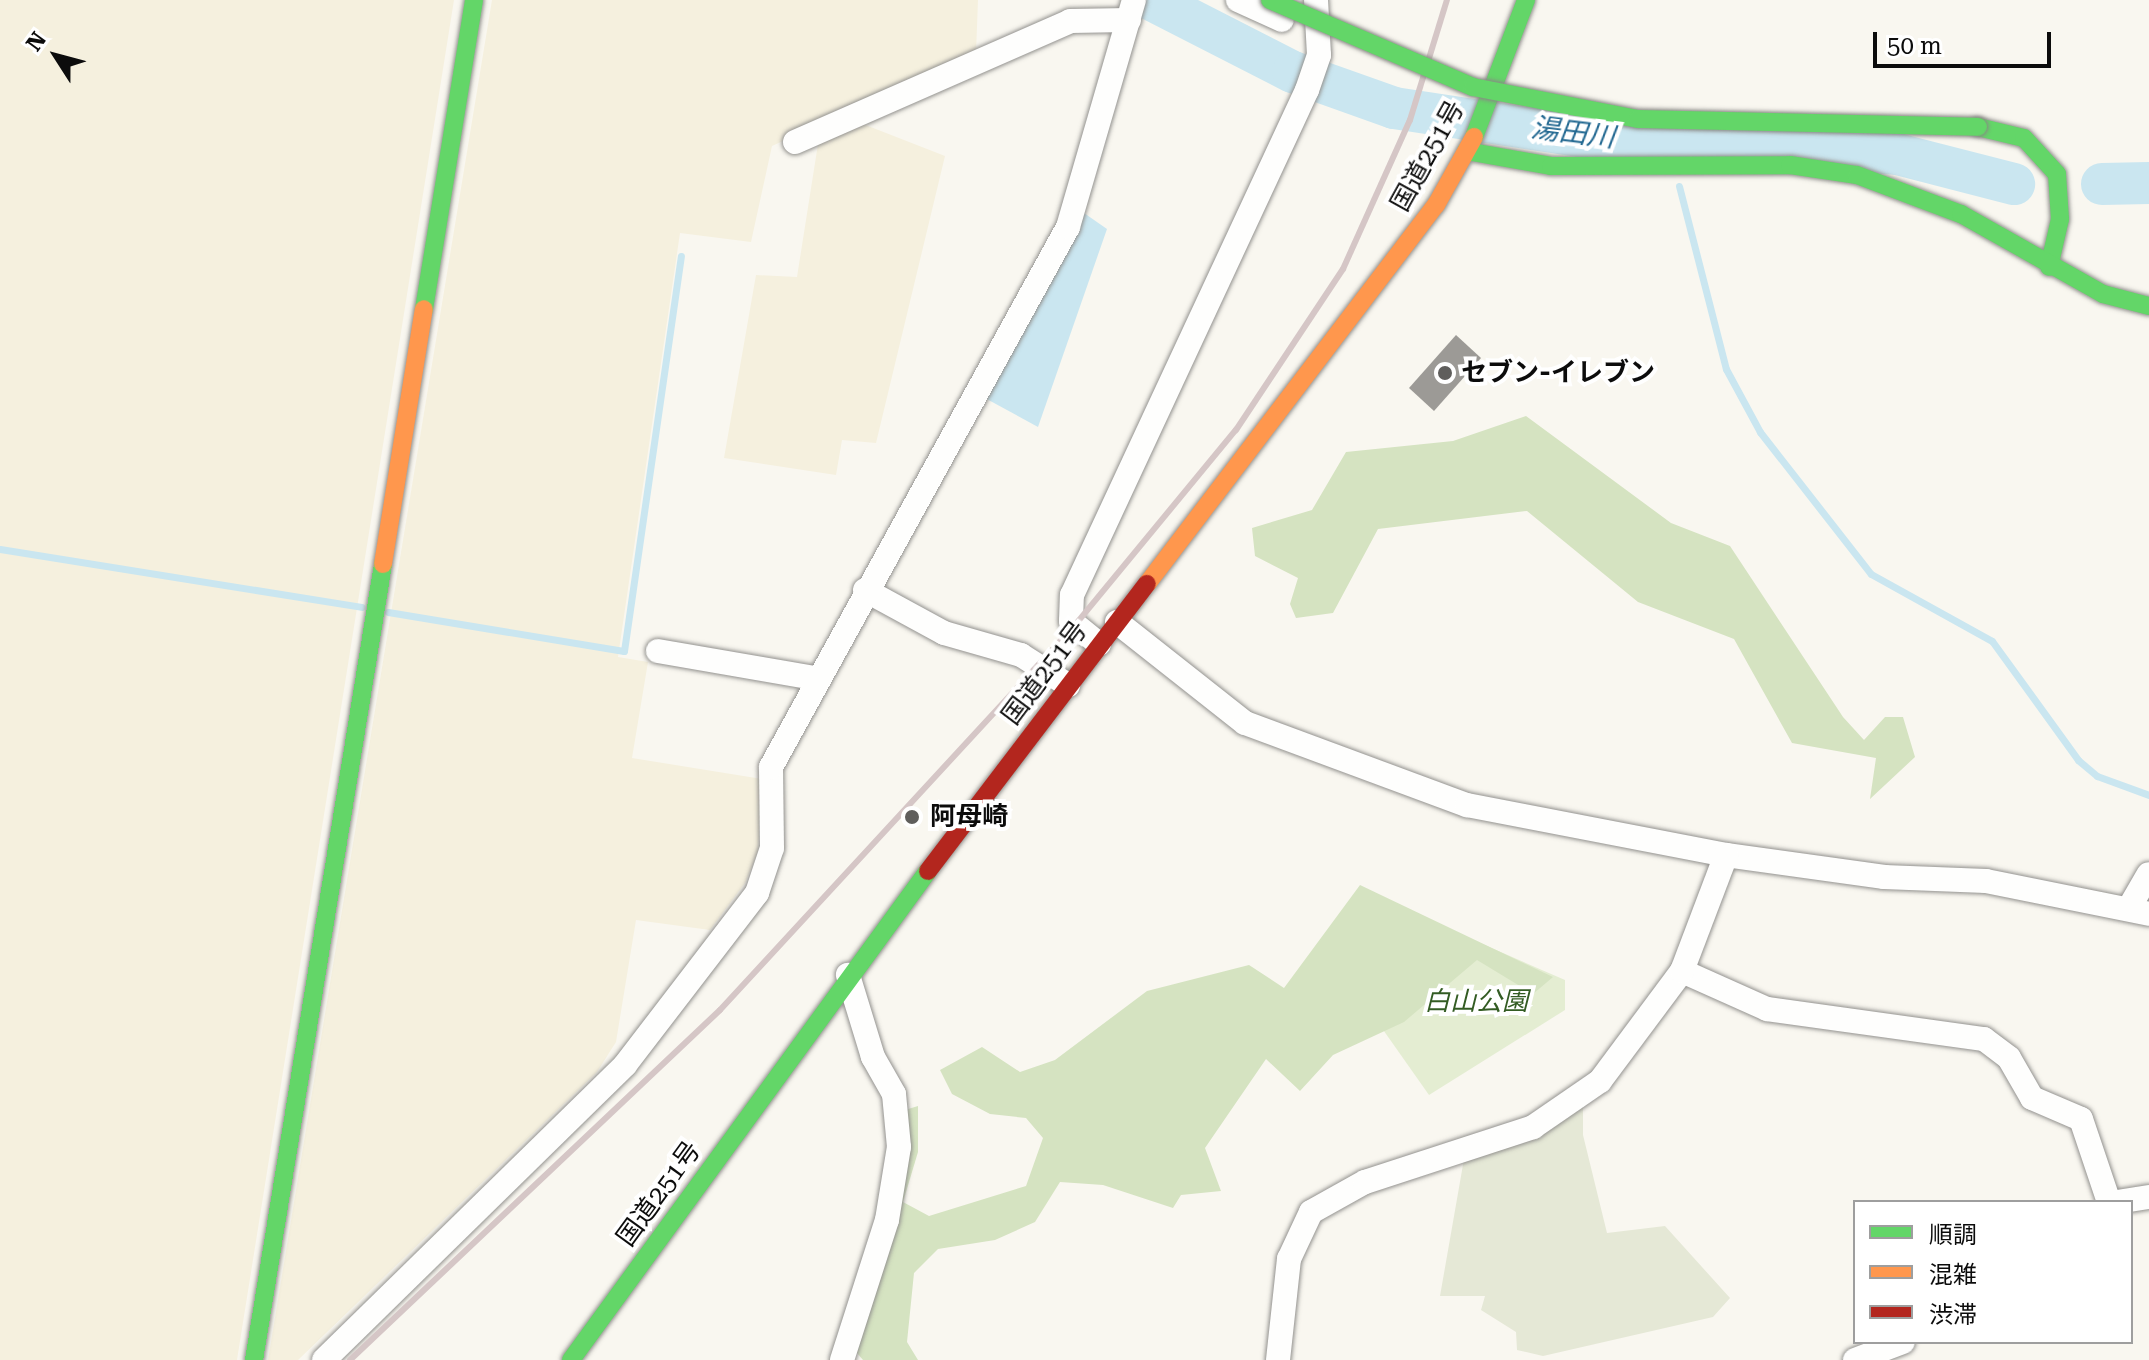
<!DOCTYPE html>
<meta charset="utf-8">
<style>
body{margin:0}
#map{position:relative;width:2149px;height:1360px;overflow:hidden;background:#f9f7f0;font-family:"Roboto Serif","Noto Sans JP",serif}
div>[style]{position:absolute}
.farmland>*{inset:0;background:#f5f0de}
.green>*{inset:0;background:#e4edd2}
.forest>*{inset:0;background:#d5e3c1}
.cemetery>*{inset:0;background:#e5e8d6}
.water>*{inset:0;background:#cae6f0}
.stream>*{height:7px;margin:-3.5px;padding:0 3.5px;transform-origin:3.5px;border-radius:3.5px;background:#cae6f0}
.river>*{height:42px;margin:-21px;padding:0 21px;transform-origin:21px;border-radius:21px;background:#cae6f0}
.building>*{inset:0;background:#9c9a96}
.roads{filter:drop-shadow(0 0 2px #93928f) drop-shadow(0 0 2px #93928f)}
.street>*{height:24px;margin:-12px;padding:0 12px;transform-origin:12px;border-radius:12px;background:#fefefd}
.fast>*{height:18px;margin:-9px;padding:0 9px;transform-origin:9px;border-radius:9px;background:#63d668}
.slow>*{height:18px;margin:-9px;padding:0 9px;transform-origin:9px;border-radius:9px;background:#ff974d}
.jam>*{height:18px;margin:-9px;padding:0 9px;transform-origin:9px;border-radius:9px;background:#b3261e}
.rail>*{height:6px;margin:-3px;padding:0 3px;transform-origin:3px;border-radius:3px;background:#d5c6c6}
.bridges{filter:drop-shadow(0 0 2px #898885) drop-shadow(0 0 2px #898885)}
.fast-bridge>*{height:18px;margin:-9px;padding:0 9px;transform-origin:9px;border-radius:9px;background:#63d668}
.dots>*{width:22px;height:22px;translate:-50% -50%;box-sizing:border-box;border:4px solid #fff;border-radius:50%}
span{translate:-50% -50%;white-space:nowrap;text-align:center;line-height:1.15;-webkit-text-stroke:8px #fff;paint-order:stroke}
.street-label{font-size:26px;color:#0c0c0c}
.poi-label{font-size:26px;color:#0c0c0c;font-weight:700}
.left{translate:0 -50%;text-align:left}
.park-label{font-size:26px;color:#335c23;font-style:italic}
.water-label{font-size:28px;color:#226891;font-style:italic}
.legend{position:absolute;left:1853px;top:1200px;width:280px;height:144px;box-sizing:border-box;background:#fff;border:2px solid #9e9e9e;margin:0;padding:10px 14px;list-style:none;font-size:24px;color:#0c0c0c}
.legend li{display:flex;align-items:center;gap:16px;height:40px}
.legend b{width:40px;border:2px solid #9e9e9e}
.north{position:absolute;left:16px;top:16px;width:80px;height:80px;-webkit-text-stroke:6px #fff;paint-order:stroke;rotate:306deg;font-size:22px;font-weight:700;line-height:32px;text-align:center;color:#0c0c0c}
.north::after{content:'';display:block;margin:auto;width:28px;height:36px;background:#0c0c0c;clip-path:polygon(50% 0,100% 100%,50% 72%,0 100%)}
.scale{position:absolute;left:1873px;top:32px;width:178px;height:36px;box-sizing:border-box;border:4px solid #0c0c0c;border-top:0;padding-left:10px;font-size:24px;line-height:28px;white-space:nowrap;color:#0c0c0c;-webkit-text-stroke:6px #fff;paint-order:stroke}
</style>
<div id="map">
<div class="farmland">
<div style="clip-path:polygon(0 0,454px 0,237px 1360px,0 1360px)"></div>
<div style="clip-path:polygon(492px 0,978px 0,976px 53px,772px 146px,751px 242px,680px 233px,618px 657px,648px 662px,632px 758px,762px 779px,758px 852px,745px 883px,710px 930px,636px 920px,616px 1042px,597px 1072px,298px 1360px,268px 1360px)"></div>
<div style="clip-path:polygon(863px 124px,945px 156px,876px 443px,842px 440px,836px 475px,724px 458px,756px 275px,797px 277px,818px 144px)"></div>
</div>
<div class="green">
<div style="clip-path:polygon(1464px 936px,1565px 980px,1565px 1010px,1429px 1095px,1379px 1024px)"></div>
</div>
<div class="forest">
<div style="clip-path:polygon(1526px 416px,1671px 523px,1730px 546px,1843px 717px,1864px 740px,1885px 717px,1903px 717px,1915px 757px,1870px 799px,1876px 758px,1792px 743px,1734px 639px,1638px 602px,1527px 511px,1378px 529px,1333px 613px,1296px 618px,1290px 604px,1298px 578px,1255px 556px,1252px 528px,1312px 510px,1346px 452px,1453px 441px)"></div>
<div style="clip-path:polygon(1360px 885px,1553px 977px,1533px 994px,1477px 960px,1404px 1022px,1333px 1055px,1300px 1091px,1266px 1059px,1205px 1148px,1221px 1191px,1181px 1195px,1173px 1208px,1103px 1185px,1060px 1182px,1035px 1222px,995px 1240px,938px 1249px,914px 1273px,907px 1342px,918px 1360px,863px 1360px,851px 1346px,905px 1110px,918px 1106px,918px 1152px,903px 1202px,929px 1216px,1026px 1186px,1043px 1138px,1026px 1118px,990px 1114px,952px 1094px,940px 1070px,982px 1047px,1020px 1072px,1055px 1060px,1147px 991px,1249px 965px,1284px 988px)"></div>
</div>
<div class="cemetery">
<div style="clip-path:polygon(1583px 1106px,1583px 1135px,1607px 1233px,1665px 1226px,1730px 1298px,1713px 1317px,1543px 1356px,1517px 1350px,1516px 1332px,1481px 1310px,1485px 1296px,1440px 1296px,1464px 1159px)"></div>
</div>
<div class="water">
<div style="clip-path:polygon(1084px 213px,1107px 229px,1038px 427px,983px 397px)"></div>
</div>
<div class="stream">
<div style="left:1679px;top:186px;width:189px;rotate:75.6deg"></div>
<div style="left:1726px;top:369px;width:72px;rotate:61.6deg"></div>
<div style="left:1760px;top:432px;width:180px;rotate:52deg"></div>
<div style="left:1871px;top:574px;width:138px;rotate:29deg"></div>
<div style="left:1992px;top:641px;width:147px;rotate:54.1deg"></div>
<div style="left:2078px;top:760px;width:25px;rotate:40deg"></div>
<div style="left:2097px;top:776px;width:55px;rotate:20.1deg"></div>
<div style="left:0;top:549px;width:366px;rotate:9.1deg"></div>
<div style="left:388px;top:612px;width:239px;rotate:9.4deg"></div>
<div style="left:624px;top:651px;width:399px;rotate:-81.8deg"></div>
</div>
<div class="river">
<div style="left:1152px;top:0;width:158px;rotate:27.1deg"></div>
<div style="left:1293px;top:72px;width:107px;rotate:19.6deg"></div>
<div style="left:1394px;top:108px;width:194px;rotate:8.6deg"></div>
<div style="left:1586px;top:137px;width:311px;rotate:3.1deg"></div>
<div style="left:1897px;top:154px;width:121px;rotate:14.4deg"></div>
<div style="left:2102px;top:184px;width:47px;rotate:-1.2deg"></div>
</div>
<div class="building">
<div style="clip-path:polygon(1456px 335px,1481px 358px,1434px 411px,1409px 388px)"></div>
</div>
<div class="roads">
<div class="street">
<div style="left:1238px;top:0;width:48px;rotate:24.4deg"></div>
<div style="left:795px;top:142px;width:300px;rotate:-23.7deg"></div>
<div style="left:1070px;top:21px;width:59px;rotate:-1deg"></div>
<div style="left:865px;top:590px;width:90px;rotate:28.6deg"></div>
<div style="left:944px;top:633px;width:80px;rotate:15.9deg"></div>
<div style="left:1021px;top:655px;width:56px;rotate:32.6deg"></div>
<div style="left:1117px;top:622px;width:163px;rotate:38.3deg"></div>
<div style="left:1245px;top:723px;width:237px;rotate:20.3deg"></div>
<div style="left:1467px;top:805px;width:264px;rotate:10.9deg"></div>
<div style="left:1726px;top:855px;width:160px;rotate:7.9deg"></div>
<div style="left:1884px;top:877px;width:102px;rotate:2.2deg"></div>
<div style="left:1986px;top:881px;width:166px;rotate:11.4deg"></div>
<div style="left:1099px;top:644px;width:36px;rotate:-141deg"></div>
<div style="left:1071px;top:621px;width:26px;rotate:-88deg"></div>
<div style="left:1072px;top:595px;width:557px;rotate:-65.05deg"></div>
<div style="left:1307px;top:90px;width:37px;rotate:-71deg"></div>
<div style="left:1319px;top:55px;width:55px;rotate:-93.1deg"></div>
<div style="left:658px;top:651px;width:159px;rotate:9.8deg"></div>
<div style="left:2129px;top:908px;width:39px;rotate:-60deg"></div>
<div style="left:1682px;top:971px;width:93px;rotate:24.1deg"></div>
<div style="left:1767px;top:1009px;width:219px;rotate:7.9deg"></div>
<div style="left:1984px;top:1039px;width:31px;rotate:37deg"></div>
<div style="left:2009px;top:1058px;width:46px;rotate:60.1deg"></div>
<div style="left:2032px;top:1098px;width:53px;rotate:23.2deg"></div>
<div style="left:2081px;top:1119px;width:88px;rotate:71.4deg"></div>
<div style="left:2117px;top:1202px;width:32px;rotate:-9deg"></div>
<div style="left:324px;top:1360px;width:421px;rotate:-44.4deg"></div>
<div style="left:625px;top:1065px;width:217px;rotate:-52.5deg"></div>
<div style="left:757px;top:893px;width:47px;rotate:-71.6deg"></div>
<div style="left:772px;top:848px;width:81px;rotate:-90.7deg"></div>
<div style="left:771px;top:767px;width:616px;rotate:-61.19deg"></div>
<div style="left:1068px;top:227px;width:236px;rotate:-73.8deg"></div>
<div style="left:842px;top:1360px;width:147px;rotate:-72.2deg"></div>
<div style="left:887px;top:1220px;width:74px;rotate:-80.7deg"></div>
<div style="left:899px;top:1147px;width:53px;rotate:-95.4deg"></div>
<div style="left:894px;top:1094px;width:43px;rotate:-119.6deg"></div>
<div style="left:873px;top:1057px;width:86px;rotate:-107deg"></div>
<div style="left:1278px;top:1360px;width:102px;rotate:-83.8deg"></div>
<div style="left:1289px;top:1259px;width:52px;rotate:-64.9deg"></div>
<div style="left:1311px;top:1212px;width:62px;rotate:-29.1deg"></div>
<div style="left:1365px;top:1182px;width:177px;rotate:-18.1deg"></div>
<div style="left:1533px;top:1127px;width:81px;rotate:-34.5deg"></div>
<div style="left:1600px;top:1081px;width:137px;rotate:-53.3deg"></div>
<div style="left:1682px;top:971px;width:124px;rotate:-69.2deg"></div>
<div style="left:1855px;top:1360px;width:51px;rotate:-20.6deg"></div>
</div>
<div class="fast">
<div style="left:1978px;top:127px;width:47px;rotate:13.4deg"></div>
<div style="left:2024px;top:138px;width:49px;rotate:47.5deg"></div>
<div style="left:2057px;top:174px;width:45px;rotate:86.2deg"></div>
<div style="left:2060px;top:219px;width:49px;rotate:102.9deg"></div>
<div style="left:1474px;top:137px;width:147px;rotate:-69.2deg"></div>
<div style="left:1466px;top:151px;width:86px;rotate:10deg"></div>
<div style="left:1551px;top:166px;width:239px;rotate:-0.2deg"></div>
<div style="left:1790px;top:165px;width:68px;rotate:8.5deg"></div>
<div style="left:1857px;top:175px;width:111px;rotate:20.6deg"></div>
<div style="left:1961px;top:214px;width:163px;rotate:29.4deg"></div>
<div style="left:2103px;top:294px;width:48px;rotate:14.6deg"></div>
<div style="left:424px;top:309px;width:313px;rotate:-80.8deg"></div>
<div style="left:254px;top:1360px;width:806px;rotate:-80.79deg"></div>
<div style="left:571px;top:1360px;width:605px;rotate:-53.87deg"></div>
</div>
<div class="slow">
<div style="left:383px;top:564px;width:258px;rotate:-80.9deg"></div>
<div style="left:1147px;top:584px;width:477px;rotate:-52.7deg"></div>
<div style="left:1436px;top:205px;width:78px;rotate:-60.8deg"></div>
</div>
<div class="jam">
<div style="left:928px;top:871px;width:361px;rotate:-52.7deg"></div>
</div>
</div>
<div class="rail">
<div style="left:350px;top:1360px;width:509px;rotate:-43.41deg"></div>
<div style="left:720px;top:1010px;width:524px;rotate:-47.32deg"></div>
<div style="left:1075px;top:625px;width:253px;rotate:-50.5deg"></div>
<div style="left:1236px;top:430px;width:193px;rotate:-56.4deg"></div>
<div style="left:1343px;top:269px;width:163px;rotate:-65.8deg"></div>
<div style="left:1410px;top:120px;width:126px;rotate:-72.9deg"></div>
</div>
<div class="bridges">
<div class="fast-bridge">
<div style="left:1270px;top:0;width:221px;rotate:23.2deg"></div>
<div style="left:1473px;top:87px;width:168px;rotate:11deg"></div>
<div style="left:1638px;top:119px;width:340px;rotate:1.3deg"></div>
</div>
</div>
<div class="dots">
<div style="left:1445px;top:373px;background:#5f5e5c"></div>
<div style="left:912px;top:817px;background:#5f5e5c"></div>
</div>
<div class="street-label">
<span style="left:1428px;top:156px;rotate:-61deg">国道251号</span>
<span style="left:1045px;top:673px;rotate:-53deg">国道251号</span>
<span style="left:659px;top:1194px;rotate:-54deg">国道251号</span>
</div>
<div class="poi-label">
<span class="left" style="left:1461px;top:373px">セブン-イレブン</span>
<span class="left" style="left:930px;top:817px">阿母崎</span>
</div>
<div class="park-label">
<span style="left:1476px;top:1002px">白山公園</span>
</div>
<div class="water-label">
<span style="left:1573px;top:133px;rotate:7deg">湯田川</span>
</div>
<ul class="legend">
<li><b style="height:10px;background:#63d668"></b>順調</li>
<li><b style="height:10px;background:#ff974d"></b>混雑</li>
<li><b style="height:10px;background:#b3261e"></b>渋滞</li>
</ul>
<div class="north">N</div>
<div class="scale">50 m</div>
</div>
